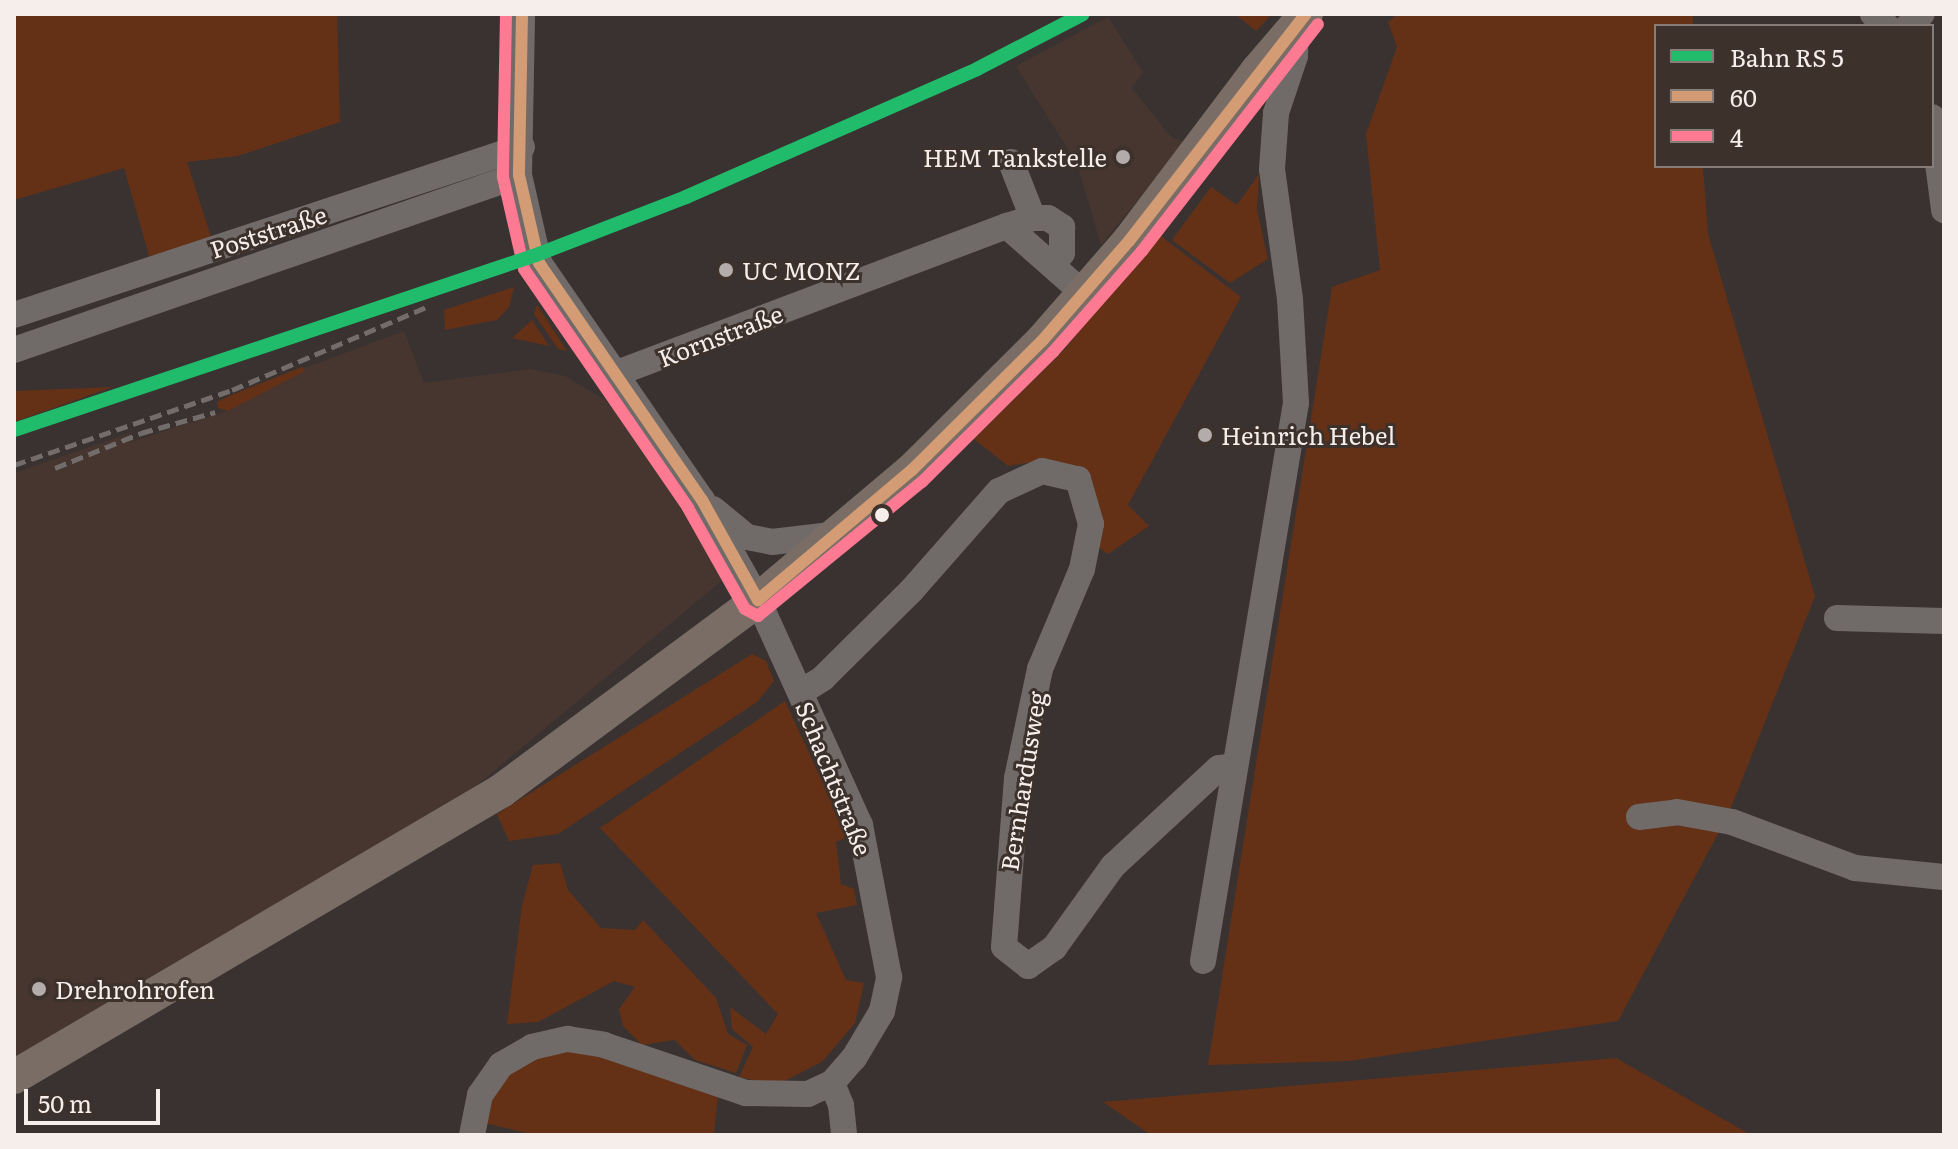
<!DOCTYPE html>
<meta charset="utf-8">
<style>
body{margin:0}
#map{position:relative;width:1958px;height:1149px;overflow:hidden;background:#393230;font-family:Literata,serif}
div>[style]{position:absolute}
.built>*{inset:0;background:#473630}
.green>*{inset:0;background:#643117}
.minor>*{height:26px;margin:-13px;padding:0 13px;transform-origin:13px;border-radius:13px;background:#706b69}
.major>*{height:34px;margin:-17px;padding:0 17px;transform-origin:17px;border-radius:17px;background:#796d66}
.rail>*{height:5px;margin-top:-2.5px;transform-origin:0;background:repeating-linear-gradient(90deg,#726d6b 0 12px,transparent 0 18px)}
.bus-1>*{height:12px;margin:-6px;padding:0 6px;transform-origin:6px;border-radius:6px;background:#d39c74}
.bus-2>*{height:12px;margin:-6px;padding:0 6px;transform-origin:6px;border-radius:6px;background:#fe7a93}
.rail-1>*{height:14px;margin:-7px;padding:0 7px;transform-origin:7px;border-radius:7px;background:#20bc6c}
.dots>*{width:22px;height:22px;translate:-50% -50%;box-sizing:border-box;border:4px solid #3d312c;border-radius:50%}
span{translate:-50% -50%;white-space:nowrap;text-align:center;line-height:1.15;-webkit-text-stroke:6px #3d312c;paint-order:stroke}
.poi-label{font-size:24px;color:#f6eeeb}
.right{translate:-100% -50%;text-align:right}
.left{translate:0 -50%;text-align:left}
.street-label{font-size:24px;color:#f6eeeb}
.frame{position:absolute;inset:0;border:16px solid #f6eeeb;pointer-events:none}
.legend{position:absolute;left:1654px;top:24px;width:280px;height:144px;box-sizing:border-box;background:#3d312c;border:2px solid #877d78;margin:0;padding:10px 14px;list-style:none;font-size:24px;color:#f6eeeb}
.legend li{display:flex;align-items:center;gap:16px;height:40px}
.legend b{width:40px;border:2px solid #877d78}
.scale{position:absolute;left:24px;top:1089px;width:136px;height:36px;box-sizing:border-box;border:4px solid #f6eeeb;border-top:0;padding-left:10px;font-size:24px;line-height:28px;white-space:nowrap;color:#f6eeeb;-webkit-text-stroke:6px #3d312c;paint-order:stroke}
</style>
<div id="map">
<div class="built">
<div style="clip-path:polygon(1108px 17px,1143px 72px,1132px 88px,1172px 138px,1186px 142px,1101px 245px,1077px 164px,1016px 66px)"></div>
<div style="clip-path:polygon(404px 331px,424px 383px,530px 369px,565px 376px,605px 400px,632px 431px,725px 578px,457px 802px,14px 1058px,14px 473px,130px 433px,134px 441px,224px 412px,302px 369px)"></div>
</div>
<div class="green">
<div style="clip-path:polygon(14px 14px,337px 14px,340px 122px,238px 156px,187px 162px,211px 237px,150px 259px,124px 168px,14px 200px)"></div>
<div style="clip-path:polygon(1235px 14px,1272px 14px,1256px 31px)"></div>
<div style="clip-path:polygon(1398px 14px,1693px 14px,1693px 26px,1656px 26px,1656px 166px,1703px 166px,1708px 234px,1815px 596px,1728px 815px,1618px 1021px,1349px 1061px,1208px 1065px,1332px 287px,1380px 270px,1366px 134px,1397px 47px,1388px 22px)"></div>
<div style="clip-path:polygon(1259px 174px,1257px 210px,1268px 259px,1230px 283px,1172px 240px,1211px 187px,1237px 205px)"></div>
<div style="clip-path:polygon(1158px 234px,1241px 297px,1128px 505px,1149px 526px,1108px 554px,1097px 546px,1100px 521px,1091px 476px,1049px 459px,1008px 466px,974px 439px,1065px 349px)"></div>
<div style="clip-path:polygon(514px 287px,509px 307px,497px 320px,445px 330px,444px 310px)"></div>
<div style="clip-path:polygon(537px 305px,567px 351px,558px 349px,534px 314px)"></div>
<div style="clip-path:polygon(532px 320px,549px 346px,512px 338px)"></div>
<div style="clip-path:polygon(302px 367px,305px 371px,228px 411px,218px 408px,217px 402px,229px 396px)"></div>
<div style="clip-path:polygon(113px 387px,14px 422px,14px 391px)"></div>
<div style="clip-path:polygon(752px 654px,766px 661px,774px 681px,757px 702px,558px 834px,509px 841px,497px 814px)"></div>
<div style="clip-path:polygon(785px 701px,848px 837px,836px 842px,841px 884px,854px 889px,857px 905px,816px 913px,846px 980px,864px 983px,855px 1023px,823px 1061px,777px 1085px,739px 1077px,753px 1047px,732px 1029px,730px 1007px,766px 1034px,778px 1014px,600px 828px)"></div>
<div style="clip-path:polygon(560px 863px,568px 890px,601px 928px,635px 930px,643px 920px,716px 998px,728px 1034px,747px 1045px,736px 1073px,695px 1060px,675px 1040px,642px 1045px,623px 1026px,619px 1009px,635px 987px,614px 981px,538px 1022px,507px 1024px,522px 905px,533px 865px)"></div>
<div style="clip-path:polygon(574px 1048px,718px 1093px,714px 1135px,535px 1135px,480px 1122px,484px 1104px,517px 1062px)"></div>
<div style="clip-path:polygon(1616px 1058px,1751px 1135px,1151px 1135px,1103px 1102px)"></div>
</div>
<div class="minor">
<div style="left:1873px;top:14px;width:18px;rotate:41deg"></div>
<div style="left:1908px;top:26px;width:18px;rotate:-41deg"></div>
<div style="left:1932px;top:117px;width:94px;rotate:82.6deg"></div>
<div style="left:1011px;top:162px;width:60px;rotate:68.6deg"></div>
<div style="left:1007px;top:226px;width:27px;rotate:-17deg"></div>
<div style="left:1033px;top:218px;width:15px"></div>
<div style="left:1048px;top:218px;width:17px;rotate:33deg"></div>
<div style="left:1062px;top:227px;width:26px;rotate:90deg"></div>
<div style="left:1062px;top:253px;width:15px;rotate:132deg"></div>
<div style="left:14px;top:315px;width:535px;rotate:-18.3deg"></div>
<div style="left:14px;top:350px;width:534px;rotate:-19.11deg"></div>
<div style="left:612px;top:375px;width:422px;rotate:-20.7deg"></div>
<div style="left:1007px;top:226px;width:101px;rotate:41.4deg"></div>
<div style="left:713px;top:509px;width:44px;rotate:39.5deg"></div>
<div style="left:747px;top:537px;width:25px;rotate:11deg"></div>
<div style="left:772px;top:542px;width:66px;rotate:-6.9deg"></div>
<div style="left:1837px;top:618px;width:107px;rotate:1.6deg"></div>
<div style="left:801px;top:692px;width:26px;rotate:-32deg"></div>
<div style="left:823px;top:678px;width:124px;rotate:-44.7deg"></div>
<div style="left:911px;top:591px;width:133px;rotate:-48.7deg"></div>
<div style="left:999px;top:491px;width:47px;rotate:-24.9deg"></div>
<div style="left:1042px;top:471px;width:37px;rotate:13deg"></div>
<div style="left:1078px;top:479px;width:47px;rotate:73.9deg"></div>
<div style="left:1091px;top:524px;width:46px;rotate:101.3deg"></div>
<div style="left:1082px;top:569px;width:108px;rotate:112.8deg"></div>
<div style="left:1040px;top:669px;width:111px;rotate:101.9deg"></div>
<div style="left:1017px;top:778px;width:169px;rotate:94.4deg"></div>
<div style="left:1004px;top:947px;width:31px;rotate:38deg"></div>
<div style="left:1028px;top:966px;width:32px;rotate:-35deg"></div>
<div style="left:1054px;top:948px;width:101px;rotate:-54.3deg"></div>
<div style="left:1113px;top:866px;width:144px;rotate:-42.8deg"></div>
<div style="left:1219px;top:768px;width:14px;rotate:-8deg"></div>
<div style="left:1639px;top:817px;width:38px;rotate:-7deg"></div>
<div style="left:1677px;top:812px;width:56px;rotate:10.3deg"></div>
<div style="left:1732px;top:822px;width:131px;rotate:20.5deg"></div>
<div style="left:1855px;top:868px;width:89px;rotate:5.8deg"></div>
<div style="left:1203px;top:961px;width:566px;rotate:-80.54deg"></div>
<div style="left:1296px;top:403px;width:104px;rotate:-93.3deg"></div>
<div style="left:1290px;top:299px;width:131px;rotate:-97.9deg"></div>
<div style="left:1272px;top:169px;width:56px;rotate:-85.9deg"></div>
<div style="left:1276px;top:113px;width:60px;rotate:-71.6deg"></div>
<div style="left:1295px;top:56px;width:32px;rotate:-88deg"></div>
<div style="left:832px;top:1083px;width:24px;rotate:68deg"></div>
<div style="left:841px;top:1105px;width:30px;rotate:84deg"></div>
<div style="left:472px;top:1135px;width:41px;rotate:-78.7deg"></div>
<div style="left:480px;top:1095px;width:37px;rotate:-55deg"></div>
<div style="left:501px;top:1065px;width:36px;rotate:-30deg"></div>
<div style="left:532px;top:1047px;width:37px;rotate:-13deg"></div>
<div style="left:568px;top:1039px;width:36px;rotate:9deg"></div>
<div style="left:604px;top:1045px;width:150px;rotate:18.7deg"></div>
<div style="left:746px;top:1093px;width:62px;rotate:0.9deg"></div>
<div style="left:808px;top:1094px;width:26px;rotate:-25deg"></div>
<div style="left:832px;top:1083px;width:33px;rotate:-49deg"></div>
<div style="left:854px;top:1058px;width:55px;rotate:-59.2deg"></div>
<div style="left:882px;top:1011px;width:35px;rotate:-78deg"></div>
<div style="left:889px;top:977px;width:155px;rotate:-100.8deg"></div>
<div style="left:860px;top:825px;width:247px;rotate:-114.4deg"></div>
<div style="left:758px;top:600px;width:115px;rotate:-119.2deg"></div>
<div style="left:702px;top:500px;width:288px;rotate:-124.5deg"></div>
<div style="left:539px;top:263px;width:90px;rotate:-102.8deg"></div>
<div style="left:519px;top:175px;width:161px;rotate:-88.9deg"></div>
</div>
<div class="major">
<div style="left:14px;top:1077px;width:565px;rotate:-30.42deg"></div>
<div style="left:501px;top:791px;width:320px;rotate:-36.6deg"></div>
<div style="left:758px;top:600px;width:202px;rotate:-40.2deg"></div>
<div style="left:912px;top:470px;width:183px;rotate:-44.8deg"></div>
<div style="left:1042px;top:341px;width:133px;rotate:-49deg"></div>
<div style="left:1129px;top:241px;width:213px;rotate:-53deg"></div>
<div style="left:1257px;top:71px;width:75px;rotate:-49.3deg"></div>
</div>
<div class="rail">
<div style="left:14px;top:465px;width:231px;rotate:-19deg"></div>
<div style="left:232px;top:390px;width:212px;rotate:-23.1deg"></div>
<div style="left:55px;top:468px;width:93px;rotate:-22.1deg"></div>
<div style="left:141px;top:433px;width:77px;rotate:-15.8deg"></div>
</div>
<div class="bus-1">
<div style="left:522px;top:14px;width:161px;rotate:91.1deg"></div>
<div style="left:519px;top:175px;width:90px;rotate:77.2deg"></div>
<div style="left:539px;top:263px;width:288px;rotate:55.5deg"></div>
<div style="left:702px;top:500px;width:115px;rotate:60.8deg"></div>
<div style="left:758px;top:600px;width:202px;rotate:-40.2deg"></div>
<div style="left:912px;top:470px;width:183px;rotate:-44.8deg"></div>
<div style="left:1042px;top:341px;width:133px;rotate:-49deg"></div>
<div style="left:1129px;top:241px;width:288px;rotate:-52.1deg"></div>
</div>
<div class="bus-2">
<div style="left:506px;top:14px;width:163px;rotate:91.1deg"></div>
<div style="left:503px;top:177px;width:94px;rotate:77.1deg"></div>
<div style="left:524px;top:269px;width:290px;rotate:55.5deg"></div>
<div style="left:688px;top:508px;width:116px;rotate:60.6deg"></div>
<div style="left:745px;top:609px;width:15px;rotate:28deg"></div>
<div style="left:758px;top:616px;width:212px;rotate:-39.3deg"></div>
<div style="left:922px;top:482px;width:185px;rotate:-44.8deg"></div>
<div style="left:1053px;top:352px;width:135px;rotate:-48.6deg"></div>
<div style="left:1142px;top:251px;width:287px;rotate:-52.2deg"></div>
</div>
<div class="rail-1">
<div style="left:14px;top:430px;width:551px;rotate:-18.53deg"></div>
<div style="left:536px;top:255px;width:161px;rotate:-21.1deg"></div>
<div style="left:686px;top:197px;width:318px;rotate:-23.7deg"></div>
<div style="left:977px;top:69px;width:119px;rotate:-27.4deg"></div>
</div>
<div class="dots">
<div style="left:1123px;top:157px;background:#b4acaa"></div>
<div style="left:726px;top:270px;background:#b4acaa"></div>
<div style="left:1205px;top:435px;background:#b4acaa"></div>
<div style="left:882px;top:515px;background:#f6eeeb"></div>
<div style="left:39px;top:989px;background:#b4acaa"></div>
</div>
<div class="poi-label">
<span class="right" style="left:1107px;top:157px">HEM Tankstelle</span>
<span class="left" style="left:742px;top:270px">UC MONZ</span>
<span class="left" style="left:1221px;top:435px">Heinrich Hebel</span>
<span class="left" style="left:55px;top:989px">Drehrohrofen</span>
</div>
<div class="street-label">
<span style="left:268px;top:231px;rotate:-18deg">Poststraße</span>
<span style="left:720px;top:335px;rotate:-21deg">Kornstraße</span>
<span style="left:835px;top:778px;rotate:68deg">Schachtstraße</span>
<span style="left:1022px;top:781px;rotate:-81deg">Bernhardusweg</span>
</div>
<div class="frame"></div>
<ul class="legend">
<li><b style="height:10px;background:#20bc6c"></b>Bahn RS 5</li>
<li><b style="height:10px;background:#d39c74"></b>60</li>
<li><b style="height:10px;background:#fe7a93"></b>4</li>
</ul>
<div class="scale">50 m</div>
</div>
